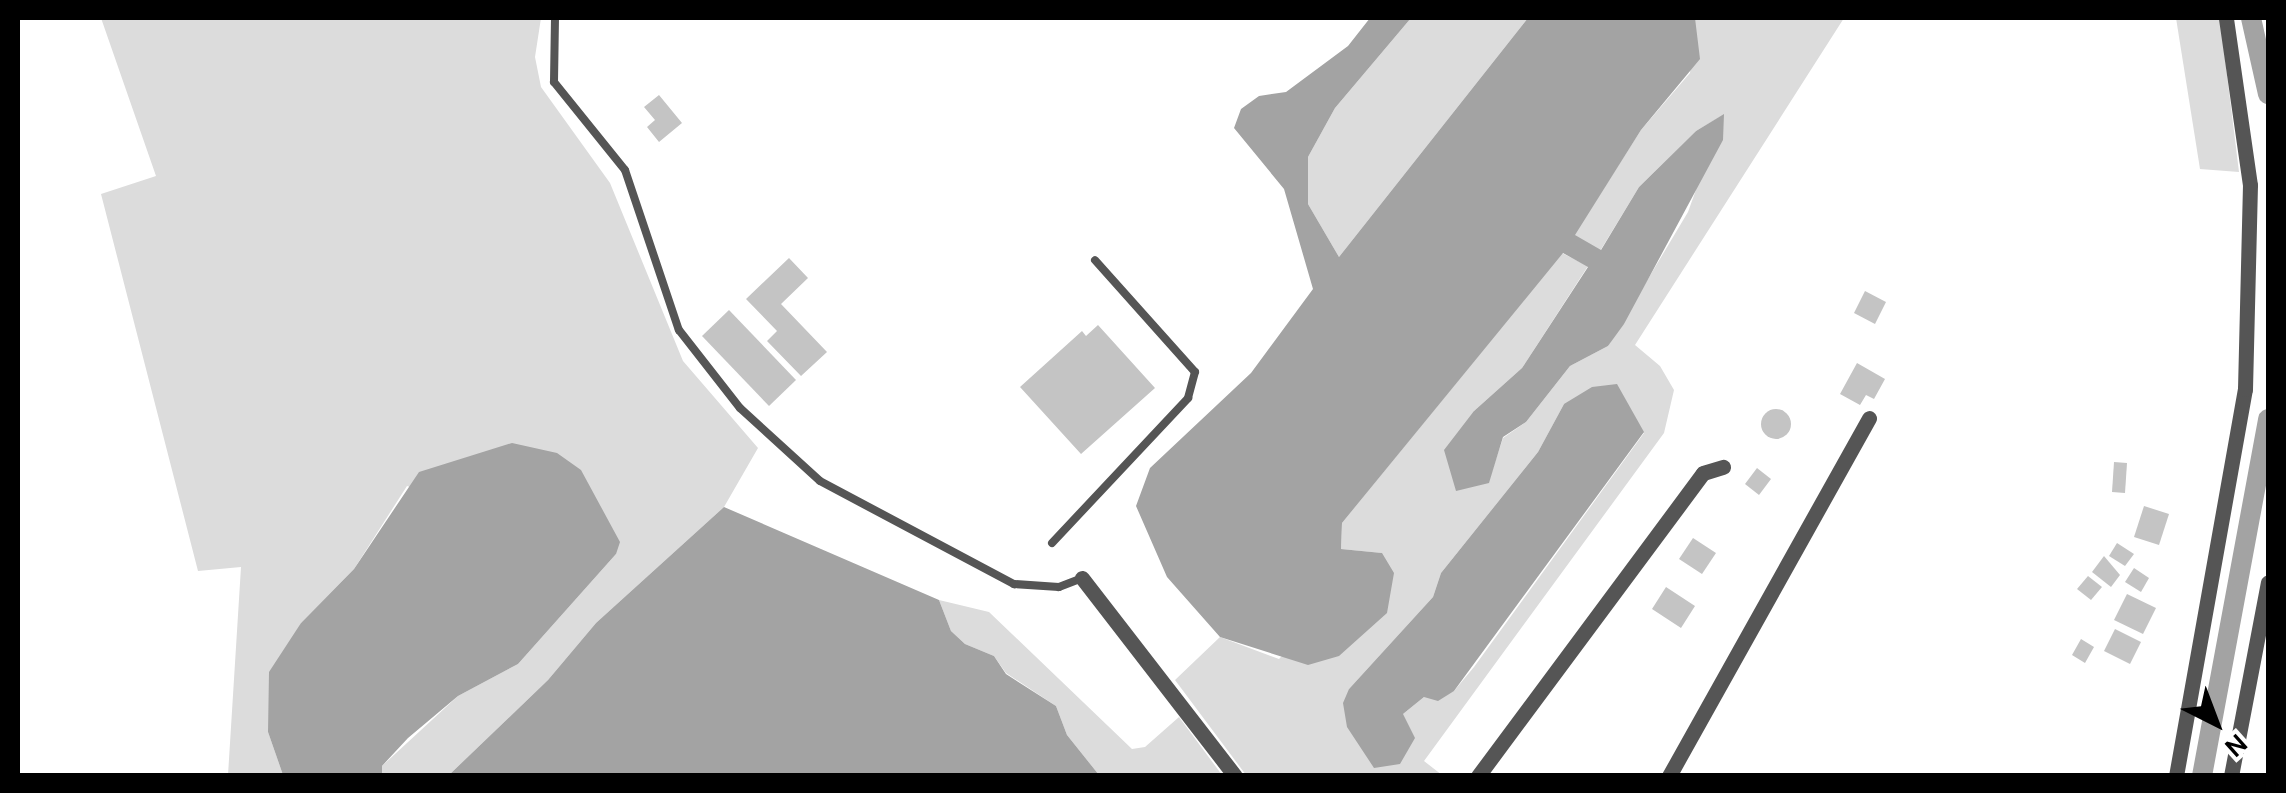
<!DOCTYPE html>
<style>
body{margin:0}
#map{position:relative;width:2286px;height:793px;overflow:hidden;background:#fff;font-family:Karla,sans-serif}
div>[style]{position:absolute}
.green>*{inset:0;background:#dcdcdc}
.water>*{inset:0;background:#a3a3a3}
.canal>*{height:20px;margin:-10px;padding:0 10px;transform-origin:10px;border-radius:10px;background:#a3a3a3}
.building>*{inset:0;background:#c4c4c4}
.round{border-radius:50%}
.service>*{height:8px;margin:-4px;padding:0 4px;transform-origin:4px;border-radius:4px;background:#555}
.minor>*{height:15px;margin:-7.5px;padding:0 7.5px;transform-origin:7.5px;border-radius:7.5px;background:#555}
span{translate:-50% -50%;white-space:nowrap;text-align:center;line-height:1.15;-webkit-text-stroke:8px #fff;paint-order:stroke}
.frame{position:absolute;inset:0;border:20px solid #000;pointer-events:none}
.north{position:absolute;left:2166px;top:673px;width:100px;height:100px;-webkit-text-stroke:8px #fff;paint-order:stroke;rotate:138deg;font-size:28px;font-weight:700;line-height:40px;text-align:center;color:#000}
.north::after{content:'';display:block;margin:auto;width:35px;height:45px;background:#000;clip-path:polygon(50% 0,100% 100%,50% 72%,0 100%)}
</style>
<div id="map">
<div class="green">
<div style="clip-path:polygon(101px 18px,541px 18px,535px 57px,541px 87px,610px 183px,683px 361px,758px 448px,724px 507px,596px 623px,548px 680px,449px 775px,382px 775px,382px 766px,458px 696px,518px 664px,616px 554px,407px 486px,354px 569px,301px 623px,268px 732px,283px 775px,228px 775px,241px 567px,198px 571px,101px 194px,156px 176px)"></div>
<div style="clip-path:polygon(1411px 18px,1528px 18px,1339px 257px,1308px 204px,1308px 157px,1335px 108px)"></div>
<div style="clip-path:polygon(evenodd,1695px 18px,1844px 18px,1635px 345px,1660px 366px,1674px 390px,1664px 433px,1424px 761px,1442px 775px,1246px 775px,1175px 680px,1220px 637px,1279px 659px,1382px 553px,1341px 549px,1342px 523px,1562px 253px,1588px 266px,1522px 368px,1474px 411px,1488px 483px,1503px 438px,1526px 422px,1570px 366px,1608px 346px,1688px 212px,1723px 115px,1696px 131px,1639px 187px,1600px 251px,1574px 235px,1641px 130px,1690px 73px,1695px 18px,1564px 404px,1644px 433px,1474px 667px,1454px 691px,1424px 697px,1403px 714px,1349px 689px,1433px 597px,1441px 573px,1538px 452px,1564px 404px)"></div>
<div style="clip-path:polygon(2176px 18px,2220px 18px,2239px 172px,2200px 169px)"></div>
<div style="clip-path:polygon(939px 600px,989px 612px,1132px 749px,1145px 747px,1179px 717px,1222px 775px,1099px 775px,1067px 735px,1056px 706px,1006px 673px,994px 656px,965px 644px,951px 631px)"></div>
</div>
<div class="water">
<div style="clip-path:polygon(1370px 18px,1411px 18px,1335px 108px,1308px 157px,1308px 204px,1339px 257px,1528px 18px,1695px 18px,1700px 59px,1641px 130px,1575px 235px,1601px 250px,1639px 187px,1696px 131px,1724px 114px,1723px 140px,1624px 324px,1608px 346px,1570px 366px,1526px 422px,1503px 437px,1489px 483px,1456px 491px,1444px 450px,1474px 411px,1522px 368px,1588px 267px,1563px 253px,1342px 523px,1341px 549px,1382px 553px,1394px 573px,1387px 613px,1339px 656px,1308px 665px,1220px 637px,1167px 577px,1136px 506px,1150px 468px,1251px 373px,1313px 289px,1284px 189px,1234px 128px,1241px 109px,1259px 96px,1286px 92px,1348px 46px)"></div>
<div style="clip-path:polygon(1617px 384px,1644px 432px,1454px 691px,1438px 701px,1424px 697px,1403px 714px,1415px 738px,1400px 764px,1374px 768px,1347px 727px,1343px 703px,1349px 689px,1433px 597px,1441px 573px,1538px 452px,1564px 404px,1592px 387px)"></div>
<div style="clip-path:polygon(512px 443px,557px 453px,581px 470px,620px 542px,616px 554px,518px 664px,458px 696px,408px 738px,382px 766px,382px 775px,283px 775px,268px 732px,269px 672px,301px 623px,354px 569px,419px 472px)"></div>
<div style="clip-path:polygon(724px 507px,939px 600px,951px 631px,965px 644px,994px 656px,1006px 674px,1056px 706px,1067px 735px,1099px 775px,449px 775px,548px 680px,596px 623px)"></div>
</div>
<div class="canal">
<div style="left:2251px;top:18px;width:78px;rotate:77.4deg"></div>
<div style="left:2202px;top:776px;width:363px;rotate:-79.5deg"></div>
</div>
<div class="building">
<div style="clip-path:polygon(659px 95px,682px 123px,659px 142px,647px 127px,655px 120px,644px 107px)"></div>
<div style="clip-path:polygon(789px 258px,808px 278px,781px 304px,827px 352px,801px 376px,767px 341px,777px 331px,746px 299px)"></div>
<div style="clip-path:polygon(1865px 291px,1886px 302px,1875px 324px,1854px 313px)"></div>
<div style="clip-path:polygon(729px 310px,796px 380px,769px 406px,702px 336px)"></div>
<div style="clip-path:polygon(1098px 325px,1155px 388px,1081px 454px,1020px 387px,1082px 331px,1086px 336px)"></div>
<div style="clip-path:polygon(1857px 363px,1885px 379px,1874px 399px,1866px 395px,1860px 405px,1840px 394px)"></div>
<div class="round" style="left:1761px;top:409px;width:30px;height:30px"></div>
<div style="clip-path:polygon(2114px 462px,2127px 463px,2125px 493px,2112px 492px)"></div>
<div style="clip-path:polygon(1757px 468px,1771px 479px,1759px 495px,1745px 484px)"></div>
<div style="clip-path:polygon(2144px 506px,2169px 514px,2159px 545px,2134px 537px)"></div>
<div style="clip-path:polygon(1693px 538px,1716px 553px,1702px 574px,1679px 559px)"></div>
<div style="clip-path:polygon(2117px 543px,2134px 554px,2125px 566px,2109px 556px)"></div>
<div style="clip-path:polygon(2104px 556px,2120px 575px,2111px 587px,2092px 572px)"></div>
<div style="clip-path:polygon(2134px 568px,2149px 578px,2141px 592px,2125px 582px)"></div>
<div style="clip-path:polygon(2088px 576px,2102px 587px,2091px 600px,2077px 589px)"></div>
<div style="clip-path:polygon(1666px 587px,1695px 606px,1681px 628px,1652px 609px)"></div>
<div style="clip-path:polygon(2127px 594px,2156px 608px,2143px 634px,2114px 620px)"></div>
<div style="clip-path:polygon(2115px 629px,2141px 642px,2130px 664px,2104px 651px)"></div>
<div style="clip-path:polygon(2081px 639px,2094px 647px,2085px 663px,2072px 655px)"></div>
</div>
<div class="service">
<div style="left:555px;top:18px;width:64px;rotate:90.9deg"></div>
<div style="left:554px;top:82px;width:113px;rotate:51.1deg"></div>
<div style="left:625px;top:170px;width:169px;rotate:71.4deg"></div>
<div style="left:679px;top:330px;width:99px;rotate:52deg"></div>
<div style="left:740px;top:408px;width:108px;rotate:42.4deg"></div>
<div style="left:820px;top:481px;width:220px;rotate:28deg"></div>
<div style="left:1014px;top:584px;width:45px;rotate:3.8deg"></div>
<div style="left:1059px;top:587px;width:25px;rotate:-21deg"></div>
<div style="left:1052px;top:543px;width:199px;rotate:-46.8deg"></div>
<div style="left:1188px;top:398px;width:27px;rotate:-75deg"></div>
<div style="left:1195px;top:372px;width:150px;rotate:-131.8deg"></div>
</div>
<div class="minor">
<div style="left:1082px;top:578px;width:250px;rotate:52.3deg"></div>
<div style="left:1478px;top:776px;width:377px;rotate:-53.4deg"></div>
<div style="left:1703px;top:473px;width:21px;rotate:-17deg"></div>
<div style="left:1669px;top:776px;width:410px;rotate:-60.8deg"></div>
<div style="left:2176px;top:776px;width:393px;rotate:-79.9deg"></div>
<div style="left:2245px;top:389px;width:204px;rotate:-88.6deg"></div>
<div style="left:2250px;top:185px;width:169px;rotate:-98.2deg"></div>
<div style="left:2231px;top:776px;width:197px;rotate:-79.2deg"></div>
</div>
<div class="frame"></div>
<div class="north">N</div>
</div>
